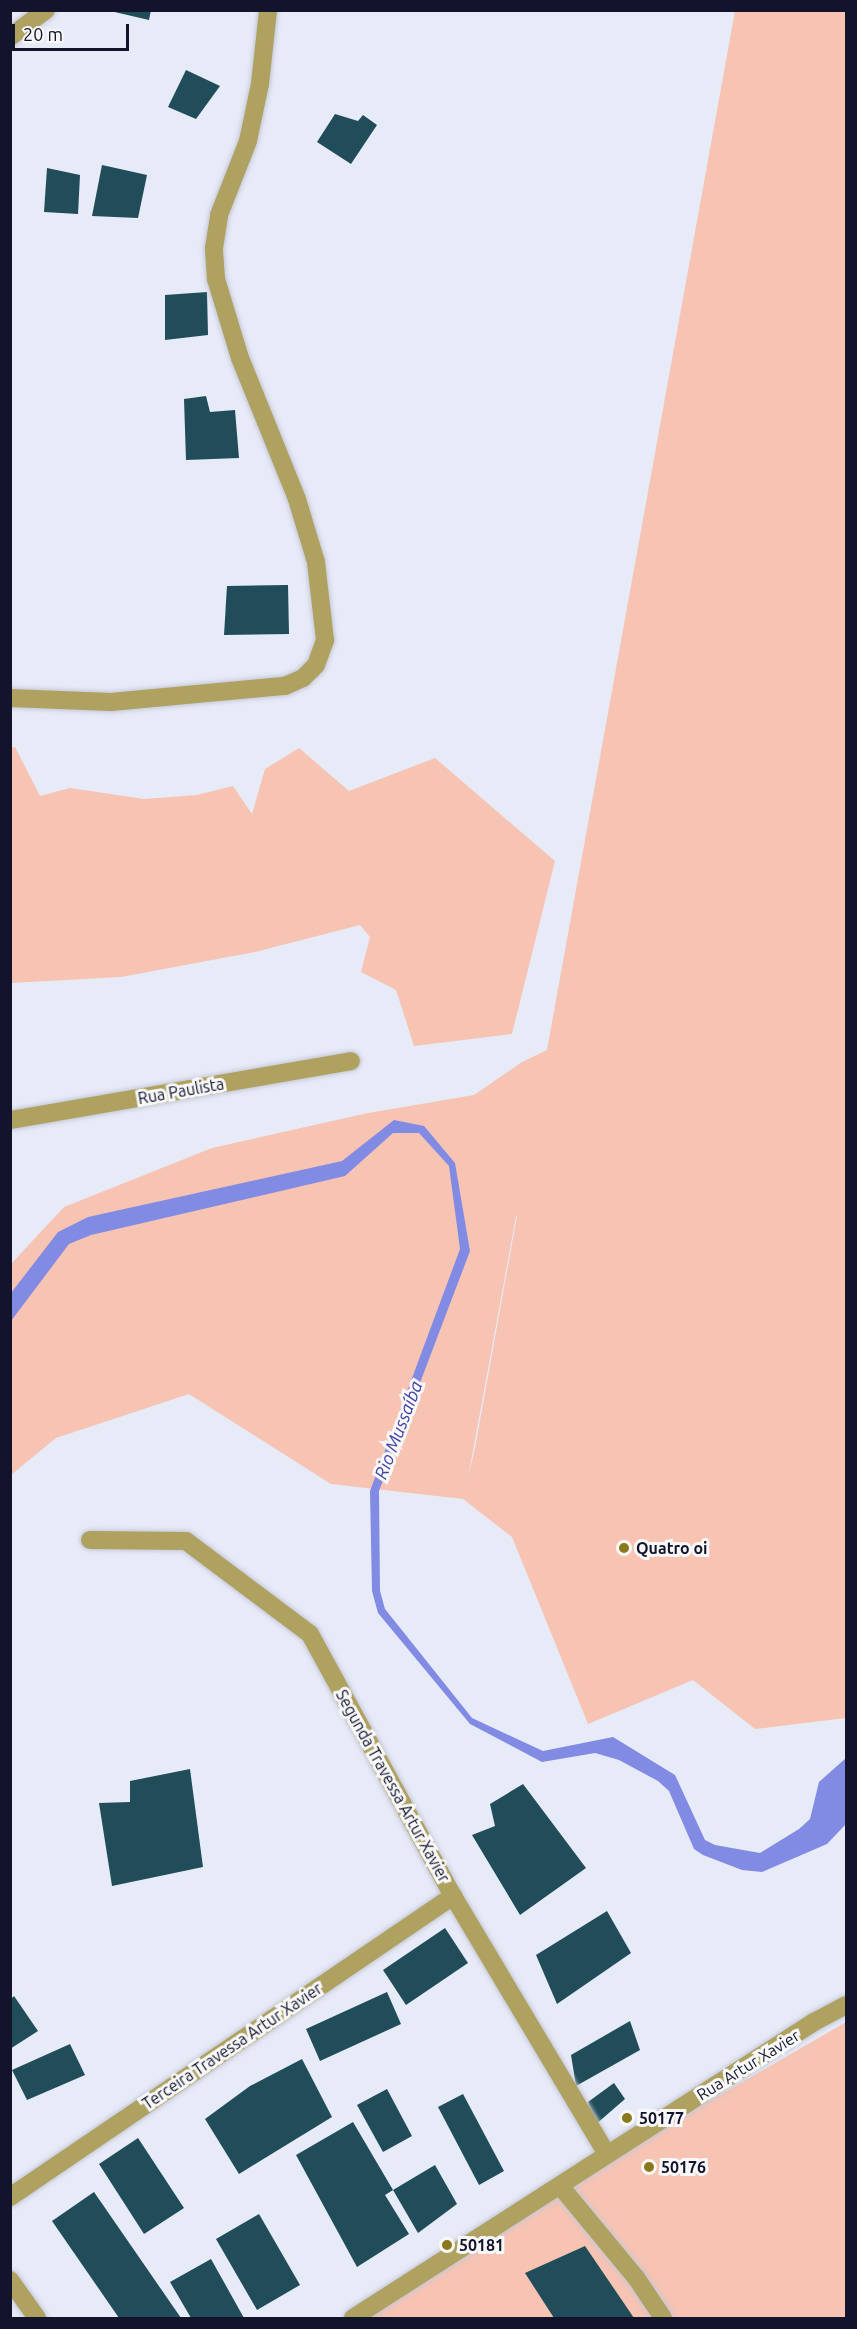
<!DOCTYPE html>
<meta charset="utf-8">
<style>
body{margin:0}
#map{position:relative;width:857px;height:2329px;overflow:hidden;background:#e7eaf7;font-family:Ubuntu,sans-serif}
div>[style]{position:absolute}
.green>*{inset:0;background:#f7c3b3}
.water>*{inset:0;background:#818be4}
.building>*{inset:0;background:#204d59}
.roads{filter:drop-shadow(0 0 2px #c5c8d6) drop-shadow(0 0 2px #c5c8d6)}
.street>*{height:18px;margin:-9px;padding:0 9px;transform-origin:9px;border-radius:9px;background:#afa160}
.dots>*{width:16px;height:16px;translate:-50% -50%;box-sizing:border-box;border:3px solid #f8f8f8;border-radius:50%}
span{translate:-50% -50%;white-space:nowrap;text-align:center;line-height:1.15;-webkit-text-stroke:6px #f8f8f8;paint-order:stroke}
.street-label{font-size:16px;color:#11142b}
.poi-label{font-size:16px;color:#11142b;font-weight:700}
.left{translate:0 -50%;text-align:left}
.water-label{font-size:18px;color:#4040a8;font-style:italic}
.frame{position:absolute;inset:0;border:12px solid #11142b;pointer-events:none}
.scale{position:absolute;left:12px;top:24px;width:117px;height:27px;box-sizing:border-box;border:3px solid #11142b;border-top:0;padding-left:8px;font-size:18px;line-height:21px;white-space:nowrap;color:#11142b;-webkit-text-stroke:4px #f8f8f8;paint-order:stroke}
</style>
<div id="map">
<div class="green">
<div style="clip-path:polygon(evenodd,735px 11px,846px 11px,846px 1718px,755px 1729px,693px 1680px,588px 1724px,512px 1537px,463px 1499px,331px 1484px,189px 1394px,56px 1438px,11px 1475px,10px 1265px,64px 1207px,212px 1148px,368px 1113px,474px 1095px,522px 1062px,547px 1050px,735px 11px,517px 1216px,475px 1448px,468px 1478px,516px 1216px,517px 1216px)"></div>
<div style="clip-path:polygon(15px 747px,40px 796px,70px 788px,144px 799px,197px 795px,233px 786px,252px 814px,265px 769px,299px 748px,349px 791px,435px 758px,555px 861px,512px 1034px,414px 1046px,396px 990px,361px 972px,370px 937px,360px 925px,255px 952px,121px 977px,11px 983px,10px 748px)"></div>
<div style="clip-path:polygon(846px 2022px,846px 2318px,366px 2318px,561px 2187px)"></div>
</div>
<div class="water">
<div style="clip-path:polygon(394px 1120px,424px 1126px,455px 1163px,470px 1251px,379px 1491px,380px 1591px,385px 1609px,472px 1718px,543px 1751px,613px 1737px,675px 1775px,705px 1840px,715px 1845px,760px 1853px,799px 1829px,810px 1819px,819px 1782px,846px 1758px,846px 1824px,827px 1844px,762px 1872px,742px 1870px,703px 1855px,694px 1849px,669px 1791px,658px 1781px,619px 1760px,595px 1753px,542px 1762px,470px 1724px,378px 1613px,372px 1591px,370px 1491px,460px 1249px,449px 1166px,419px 1133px,393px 1133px,345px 1176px,91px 1235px,69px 1244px,11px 1321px,11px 1293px,58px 1232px,88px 1217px,342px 1161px)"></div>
</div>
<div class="building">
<div style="clip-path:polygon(106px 10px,151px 10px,149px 20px)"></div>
<div style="clip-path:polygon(186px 70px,220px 86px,196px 119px,168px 107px)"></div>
<div style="clip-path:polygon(335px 114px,358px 121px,363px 115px,377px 125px,351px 164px,317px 142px)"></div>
<div style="clip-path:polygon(102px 165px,147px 175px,138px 218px,92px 216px)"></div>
<div style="clip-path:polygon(47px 168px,80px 175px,78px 214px,44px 212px)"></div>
<div style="clip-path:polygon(207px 292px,208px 335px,165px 340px,165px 295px)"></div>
<div style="clip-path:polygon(206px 396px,210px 412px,235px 410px,239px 458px,186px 460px,184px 399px)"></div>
<div style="clip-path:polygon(288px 585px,289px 634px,224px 635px,227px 586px)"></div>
<div style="clip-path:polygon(190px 1769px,203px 1867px,112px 1886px,99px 1803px,130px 1802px,130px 1781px)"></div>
<div style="clip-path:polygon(523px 1784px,586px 1868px,520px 1915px,472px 1835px,495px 1826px,490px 1804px)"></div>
<div style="clip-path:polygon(607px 1911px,631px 1953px,557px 2004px,536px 1955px)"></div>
<div style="clip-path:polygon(445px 1928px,468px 1963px,406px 2005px,383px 1970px)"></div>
<div style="clip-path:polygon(387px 1992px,401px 2024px,320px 2061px,306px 2029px)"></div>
<div style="clip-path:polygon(14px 1996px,38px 2031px,10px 2049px,10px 2000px)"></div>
<div style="clip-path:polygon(630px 2021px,640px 2050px,576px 2086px,571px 2055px)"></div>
<div style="clip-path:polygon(70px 2044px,85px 2075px,27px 2100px,12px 2070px)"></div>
<div style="clip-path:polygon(302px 2059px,332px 2117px,239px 2174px,205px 2119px,250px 2086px)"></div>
<div style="clip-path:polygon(614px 2083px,625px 2099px,595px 2125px,588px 2102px)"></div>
<div style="clip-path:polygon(387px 2089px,412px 2136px,383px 2152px,357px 2105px)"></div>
<div style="clip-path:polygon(463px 2094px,504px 2171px,479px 2185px,438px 2107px)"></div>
<div style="clip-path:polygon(353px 2122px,393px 2190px,385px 2195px,409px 2234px,357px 2267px,296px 2155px)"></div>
<div style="clip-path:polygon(138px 2138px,184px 2208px,144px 2234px,99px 2164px)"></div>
<div style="clip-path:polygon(435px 2165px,457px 2204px,418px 2233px,393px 2190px)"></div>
<div style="clip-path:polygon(94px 2192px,181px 2318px,119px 2318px,52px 2221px)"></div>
<div style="clip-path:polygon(259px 2214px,300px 2285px,257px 2310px,216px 2239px)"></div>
<div style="clip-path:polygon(585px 2246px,634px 2318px,554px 2318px,525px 2273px)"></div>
<div style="clip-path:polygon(211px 2259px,244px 2318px,191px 2318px,170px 2282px)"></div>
</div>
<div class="roads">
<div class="street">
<div style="left:10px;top:37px;width:45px;rotate:-36.9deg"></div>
<div style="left:10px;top:698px;width:101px;rotate:2.3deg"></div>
<div style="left:111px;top:702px;width:175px;rotate:-5.3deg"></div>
<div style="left:285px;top:686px;width:20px;rotate:-24deg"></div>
<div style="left:303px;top:678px;width:18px;rotate:-45deg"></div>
<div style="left:316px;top:665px;width:27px;rotate:-70deg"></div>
<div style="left:325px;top:640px;width:79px;rotate:-96.6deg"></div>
<div style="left:316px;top:562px;width:66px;rotate:-106.8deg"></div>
<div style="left:297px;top:499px;width:152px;rotate:-112deg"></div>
<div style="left:240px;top:358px;width:83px;rotate:-106.9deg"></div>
<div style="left:216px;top:279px;width:31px;rotate:-94deg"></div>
<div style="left:214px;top:248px;width:33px;rotate:-81deg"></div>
<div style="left:219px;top:215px;width:79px;rotate:-68.6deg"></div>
<div style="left:248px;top:141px;width:58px;rotate:-78.1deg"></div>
<div style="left:260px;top:84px;width:74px;rotate:-83.8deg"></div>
<div style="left:10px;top:1120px;width:346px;rotate:-9.8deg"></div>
<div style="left:90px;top:1540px;width:96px;rotate:0.6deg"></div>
<div style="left:186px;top:1541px;width:155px;rotate:36.9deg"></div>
<div style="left:310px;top:1634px;width:298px;rotate:61.4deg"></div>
<div style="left:453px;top:1896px;width:300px;rotate:59.2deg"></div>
<div style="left:561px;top:2187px;width:119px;rotate:50.4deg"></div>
<div style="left:637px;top:2279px;width:47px;rotate:56.3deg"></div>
<div style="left:10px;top:2197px;width:536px;rotate:-34.19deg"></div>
<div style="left:10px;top:2280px;width:47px;rotate:54.6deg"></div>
<div style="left:353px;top:2318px;width:548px;rotate:-32.7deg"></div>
<div style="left:814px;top:2022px;width:36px;rotate:-28deg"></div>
</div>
</div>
<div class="dots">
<div style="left:624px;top:1548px;background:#8a781d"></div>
<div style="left:627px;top:2118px;background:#8a781d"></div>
<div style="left:649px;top:2167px;background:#8a781d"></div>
<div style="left:447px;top:2245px;background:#8a781d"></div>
</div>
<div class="street-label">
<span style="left:181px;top:1091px;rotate:-10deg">Rua Paulista</span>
<span style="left:393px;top:1786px;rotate:61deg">Segunda Travessa Artur Xavier</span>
<span style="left:232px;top:2046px;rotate:-34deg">Terceira Travessa Artur Xavier</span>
<span style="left:748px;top:2065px;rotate:-32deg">Rua Artur Xavier</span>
</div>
<div class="poi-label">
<span class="left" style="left:636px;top:1548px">Quatro oi</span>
<span class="left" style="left:639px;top:2118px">50177</span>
<span class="left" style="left:661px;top:2167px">50176</span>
<span class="left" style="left:459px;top:2245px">50181</span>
</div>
<div class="water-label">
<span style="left:398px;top:1430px;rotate:-69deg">Rio Mussaíba</span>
</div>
<div class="frame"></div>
<div class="scale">20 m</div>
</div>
